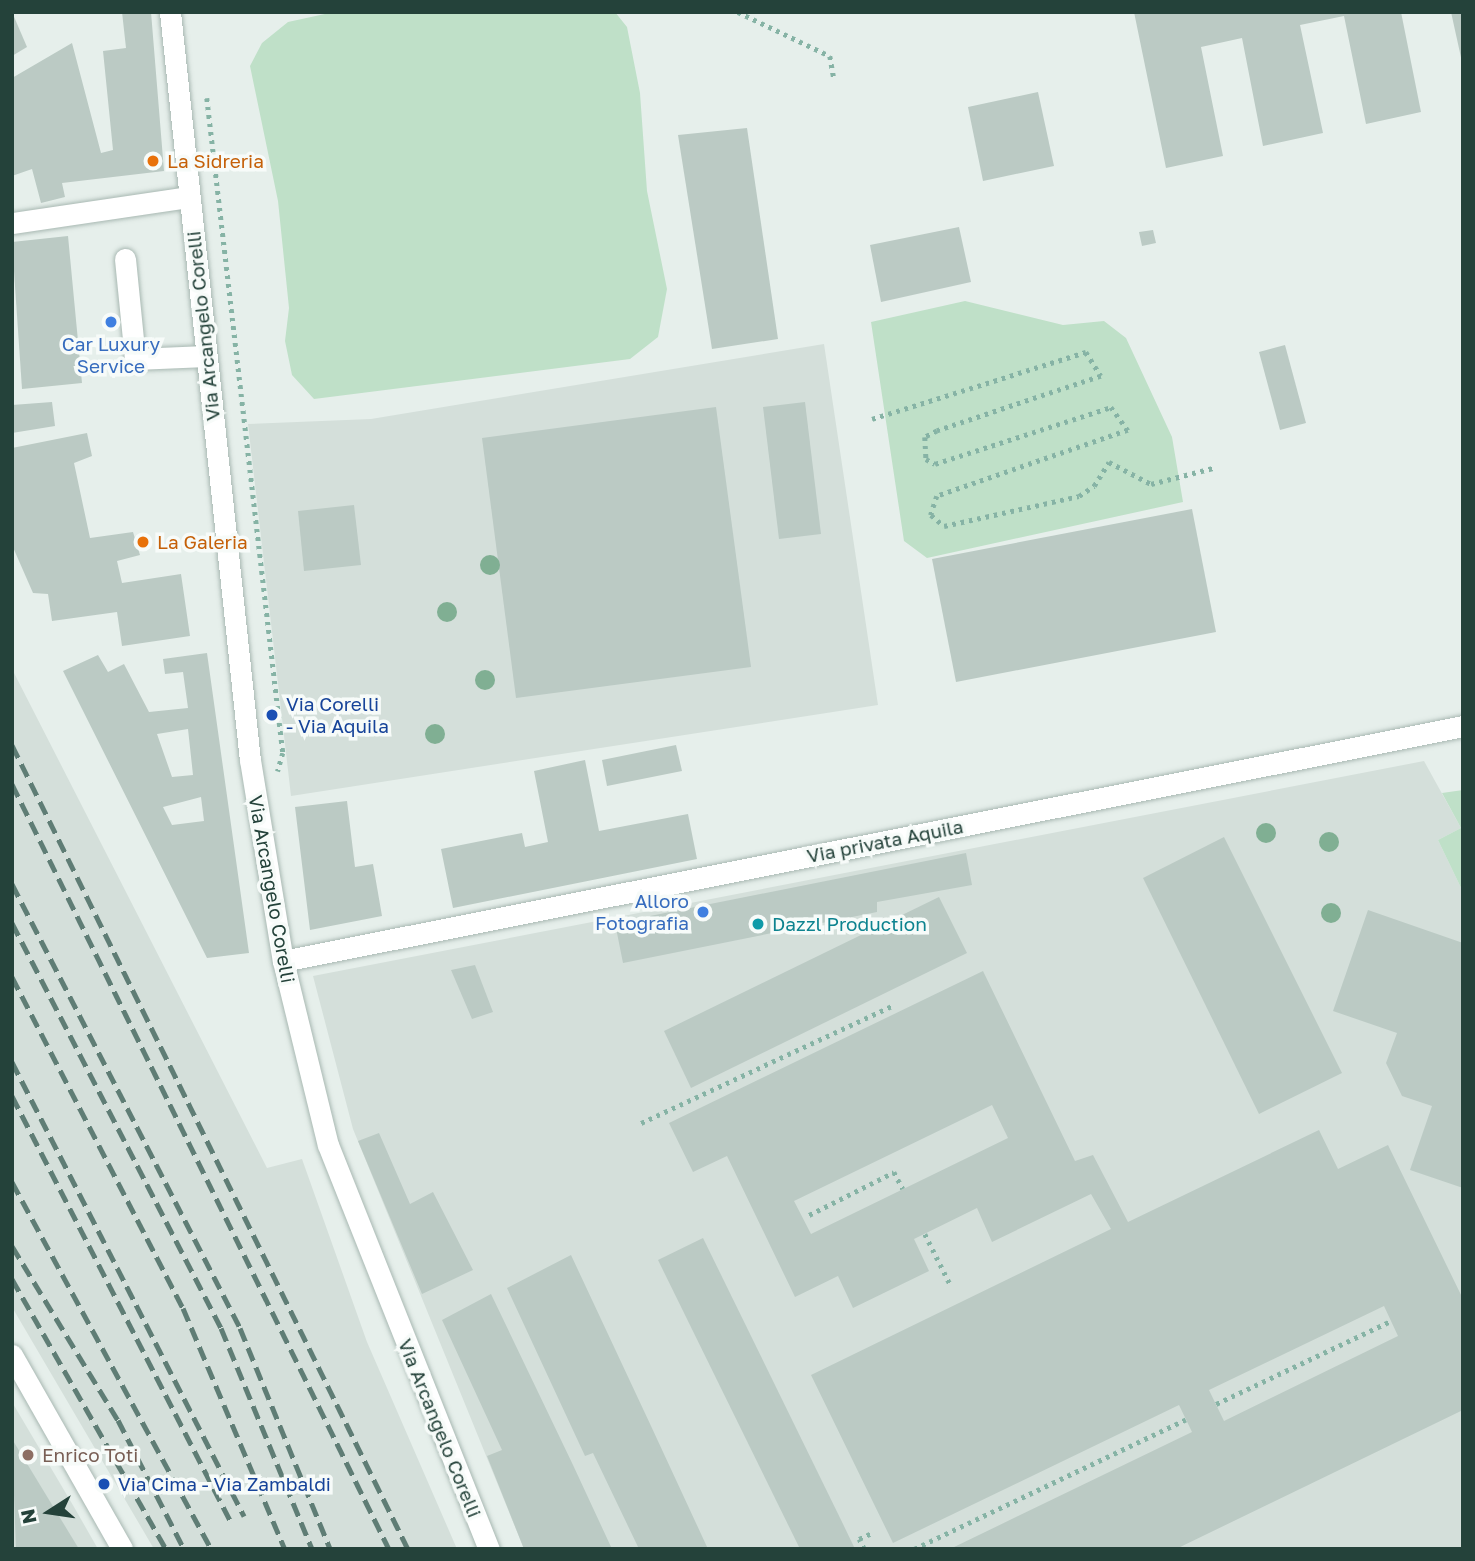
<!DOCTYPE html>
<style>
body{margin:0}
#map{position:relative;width:1475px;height:1561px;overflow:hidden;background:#e6efeb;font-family:"Golos Text",sans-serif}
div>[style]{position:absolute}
.built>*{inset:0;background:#d4dfda}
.green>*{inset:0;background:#bfe0c8}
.building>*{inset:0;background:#bbcac4}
.path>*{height:4.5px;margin-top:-2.25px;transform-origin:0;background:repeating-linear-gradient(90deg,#86b3a5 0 3.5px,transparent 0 8.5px)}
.roads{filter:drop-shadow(0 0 2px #a8b8b2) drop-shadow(0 0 2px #a8b8b2)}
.minor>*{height:21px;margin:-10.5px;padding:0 10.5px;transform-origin:10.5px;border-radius:10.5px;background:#fff}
.rail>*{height:5px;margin-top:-2.5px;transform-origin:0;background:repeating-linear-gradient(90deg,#5f7d75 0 14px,transparent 0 21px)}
.trees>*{width:20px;height:20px;margin:-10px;border-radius:50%;background:#80af93}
.dots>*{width:19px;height:19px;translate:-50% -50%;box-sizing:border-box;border:4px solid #f7fbf9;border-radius:50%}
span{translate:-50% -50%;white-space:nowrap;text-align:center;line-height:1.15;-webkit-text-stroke:7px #f7fbf9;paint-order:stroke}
.food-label{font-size:19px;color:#c56008}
.left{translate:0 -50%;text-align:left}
.street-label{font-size:19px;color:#24423a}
.shop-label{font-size:19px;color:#366cbe}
.right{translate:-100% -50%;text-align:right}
.transit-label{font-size:19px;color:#164399}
.culture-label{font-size:19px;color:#0d838f}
.education-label{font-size:19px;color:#785e54}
.frame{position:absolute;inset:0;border:14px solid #24423a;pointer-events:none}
.north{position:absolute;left:14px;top:1477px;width:70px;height:70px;-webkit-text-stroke:5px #f7fbf9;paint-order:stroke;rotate:258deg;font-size:19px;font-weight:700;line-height:28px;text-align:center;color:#24423a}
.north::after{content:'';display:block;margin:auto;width:24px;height:32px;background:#24423a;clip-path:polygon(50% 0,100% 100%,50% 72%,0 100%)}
</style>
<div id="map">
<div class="built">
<div style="clip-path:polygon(824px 344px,878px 705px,291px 796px,248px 424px,371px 419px)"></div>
<div style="clip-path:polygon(12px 669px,267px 1168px,302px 1159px,367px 1342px,457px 1549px,154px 1549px,12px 1307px)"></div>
<div style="clip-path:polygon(1424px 761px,1461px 828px,1438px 840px,1463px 892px,1463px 1549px,524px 1549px,353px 1129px,313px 976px)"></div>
<div style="clip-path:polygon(12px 1402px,74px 1507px,98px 1549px,12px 1549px)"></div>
</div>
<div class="green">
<div style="clip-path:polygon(334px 12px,615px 12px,627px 27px,640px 93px,647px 191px,667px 289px,658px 337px,630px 359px,314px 399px,292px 375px,285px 341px,289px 308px,278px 201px,250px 66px,262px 43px,288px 22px)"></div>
<div style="clip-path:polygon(965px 301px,1063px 325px,1104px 321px,1126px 338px,1172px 437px,1183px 502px,927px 558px,904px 541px,871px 322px)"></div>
<div style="clip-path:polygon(1463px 790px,1463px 892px,1438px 840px,1461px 828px,1442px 793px)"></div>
</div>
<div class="building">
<div style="clip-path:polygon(12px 12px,27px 47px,12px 56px)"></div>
<div style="clip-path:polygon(122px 12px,151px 12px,164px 171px,62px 183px,65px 197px,41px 203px,32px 169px,12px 176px,12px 78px,72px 43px,101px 153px,113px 150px,103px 51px,126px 48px)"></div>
<div style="clip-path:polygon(1134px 12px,1401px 12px,1421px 112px,1366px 124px,1344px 16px,1300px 25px,1323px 133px,1263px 146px,1242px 38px,1201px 47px,1223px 156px,1166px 168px)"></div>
<div style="clip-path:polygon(1451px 12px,1463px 12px,1463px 62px,1462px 62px)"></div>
<div style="clip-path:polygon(1038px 92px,1054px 166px,983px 181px,968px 107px)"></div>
<div style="clip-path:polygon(747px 128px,778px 339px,712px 349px,678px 135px)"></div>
<div style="clip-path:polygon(959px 227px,971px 282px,881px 302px,870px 245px)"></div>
<div style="clip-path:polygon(1153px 230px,1156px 243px,1142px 246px,1139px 232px)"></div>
<div style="clip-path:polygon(68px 236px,82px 383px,22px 389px,12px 242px)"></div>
<div style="clip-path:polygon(1285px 345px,1306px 423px,1280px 430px,1259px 352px)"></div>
<div style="clip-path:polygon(52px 402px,55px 426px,12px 433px,12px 405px)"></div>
<div style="clip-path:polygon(805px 402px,821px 534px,779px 539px,763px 407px)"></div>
<div style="clip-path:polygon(716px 407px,751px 667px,516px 698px,482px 438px)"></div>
<div style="clip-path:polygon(87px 433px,92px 456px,74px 463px,90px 538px,133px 532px,140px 555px,117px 561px,122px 583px,181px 574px,190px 636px,122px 646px,117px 612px,52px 621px,48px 594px,33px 593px,12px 545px,12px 448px)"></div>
<div style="clip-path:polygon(354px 505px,361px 565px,304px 571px,298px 511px)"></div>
<div style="clip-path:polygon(1192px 509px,1216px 632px,956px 682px,932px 559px)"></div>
<div style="clip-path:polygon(evenodd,207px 653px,249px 953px,207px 958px,63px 671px,98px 655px,108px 672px,124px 664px,149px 712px,188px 708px,183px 672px,165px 674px,163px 659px,207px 653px,188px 729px,193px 775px,172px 777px,157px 734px,188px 729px,207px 653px,201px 797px,204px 821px,172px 825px,163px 807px,201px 797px)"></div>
<div style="clip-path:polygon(676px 745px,682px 771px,607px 786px,602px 760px)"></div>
<div style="clip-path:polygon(585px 760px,599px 831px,688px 814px,697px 859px,453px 908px,441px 849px,522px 833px,525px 847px,548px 842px,534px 771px)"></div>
<div style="clip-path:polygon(347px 801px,355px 867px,373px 864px,382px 916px,310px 930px,295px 807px)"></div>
<div style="clip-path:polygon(1224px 837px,1342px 1073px,1259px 1114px,1143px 878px)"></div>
<div style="clip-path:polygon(966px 853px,972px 885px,877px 902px,877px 912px,623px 963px,615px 923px)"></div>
<div style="clip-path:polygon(939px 897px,967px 953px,691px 1088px,664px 1031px)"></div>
<div style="clip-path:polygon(1368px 910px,1463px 943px,1463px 1188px,1410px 1170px,1432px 1106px,1402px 1096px,1386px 1063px,1397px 1033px,1333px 1011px)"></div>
<div style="clip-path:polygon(475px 965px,493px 1012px,472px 1019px,451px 970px)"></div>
<div style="clip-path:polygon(evenodd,983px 971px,1075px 1161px,1093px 1155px,1128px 1222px,1319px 1130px,1338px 1169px,1388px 1145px,1463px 1299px,1463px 1410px,1176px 1549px,950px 1549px,1192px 1432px,1179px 1405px,893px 1543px,811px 1375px,1111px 1229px,1091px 1194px,992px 1242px,977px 1208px,914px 1239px,929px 1271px,853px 1308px,838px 1276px,795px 1297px,727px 1156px,693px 1172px,669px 1123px,983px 971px,992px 1105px,1008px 1138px,811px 1234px,794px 1201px,992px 1105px,983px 971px,1384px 1306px,1398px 1336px,1224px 1421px,1209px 1390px,1384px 1306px)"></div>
<div style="clip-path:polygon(379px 1133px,410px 1204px,433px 1192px,473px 1270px,422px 1294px,358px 1141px)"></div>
<div style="clip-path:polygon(703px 1238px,843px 1524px,855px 1549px,800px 1549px,658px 1260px)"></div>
<div style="clip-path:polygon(571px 1255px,651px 1426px,708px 1549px,639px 1549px,593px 1453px,585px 1456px,507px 1288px)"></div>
<div style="clip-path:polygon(491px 1294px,573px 1465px,612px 1549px,524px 1549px,487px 1456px,502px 1450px,442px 1320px)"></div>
<div style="clip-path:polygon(12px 1439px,79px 1549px,16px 1549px)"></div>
</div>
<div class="path">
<div style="left:738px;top:12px;width:102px;rotate:25.6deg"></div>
<div style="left:830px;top:56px;width:23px;rotate:80deg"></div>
<div style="left:207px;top:98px;width:659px;rotate:83.38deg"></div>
<div style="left:283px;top:753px;width:19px;rotate:106deg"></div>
<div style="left:872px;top:419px;width:224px;rotate:-17.4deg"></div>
<div style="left:1086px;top:352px;width:28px;rotate:58deg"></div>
<div style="left:1101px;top:376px;width:173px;rotate:161.5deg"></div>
<div style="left:937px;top:431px;width:13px;rotate:153deg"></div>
<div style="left:925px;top:437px;width:22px;rotate:87deg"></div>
<div style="left:926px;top:459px;width:10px;rotate:29deg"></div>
<div style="left:935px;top:464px;width:185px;rotate:-17.9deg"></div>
<div style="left:1111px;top:407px;width:29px;rotate:54deg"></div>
<div style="left:1128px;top:430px;width:202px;rotate:160.9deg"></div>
<div style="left:937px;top:496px;width:20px;rotate:108deg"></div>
<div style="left:931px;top:515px;width:17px;rotate:40deg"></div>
<div style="left:944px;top:526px;width:138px;rotate:-12.5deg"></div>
<div style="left:1079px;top:496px;width:18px;rotate:-34deg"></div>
<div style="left:1094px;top:486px;width:28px;rotate:-58deg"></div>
<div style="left:1109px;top:462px;width:47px;rotate:27.6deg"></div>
<div style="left:1151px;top:484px;width:64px;rotate:-14.5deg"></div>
<div style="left:641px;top:1123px;width:279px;rotate:-25deg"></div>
<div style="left:809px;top:1215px;width:95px;rotate:-26.8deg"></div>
<div style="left:894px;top:1172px;width:19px;rotate:62deg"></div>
<div style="left:925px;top:1234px;width:56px;rotate:63.4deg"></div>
<div style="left:1216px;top:1404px;width:194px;rotate:-25.4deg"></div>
<div style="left:864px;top:1549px;width:11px;rotate:-117deg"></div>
<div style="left:859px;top:1539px;width:14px;rotate:-25deg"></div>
<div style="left:914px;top:1549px;width:301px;rotate:-25.5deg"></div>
</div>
<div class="roads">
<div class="minor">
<div style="left:170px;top:12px;width:752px;rotate:83.9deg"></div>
<div style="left:250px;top:760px;width:204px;rotate:80.7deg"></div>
<div style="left:283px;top:961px;width:189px;rotate:76.3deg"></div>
<div style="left:328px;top:1145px;width:435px;rotate:68.3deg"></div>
<div style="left:12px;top:223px;width:179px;rotate:-8.4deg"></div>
<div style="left:125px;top:259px;width:100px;rotate:84.3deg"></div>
<div style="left:135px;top:359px;width:71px;rotate:-2.4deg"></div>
<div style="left:283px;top:961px;width:1203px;rotate:-11.26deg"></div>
<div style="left:12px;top:1355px;width:223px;rotate:60.4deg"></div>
</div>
</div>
<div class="rail">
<div style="left:12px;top:745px;width:896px;rotate:63.78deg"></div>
<div style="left:12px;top:784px;width:853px;rotate:63.77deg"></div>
<div style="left:12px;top:884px;width:499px;rotate:62.8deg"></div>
<div style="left:240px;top:1328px;width:239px;rotate:67.8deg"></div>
<div style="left:12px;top:923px;width:456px;rotate:62.7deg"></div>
<div style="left:221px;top:1328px;width:239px;rotate:67.6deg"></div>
<div style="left:12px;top:977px;width:373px;rotate:62.7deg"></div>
<div style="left:183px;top:1308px;width:262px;rotate:67.1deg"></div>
<div style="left:12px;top:1062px;width:510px;rotate:62.93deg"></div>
<div style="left:12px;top:1096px;width:480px;rotate:62.8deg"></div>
<div style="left:12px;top:1182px;width:417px;rotate:61.5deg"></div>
<div style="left:12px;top:1246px;width:204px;rotate:58.7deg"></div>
<div style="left:118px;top:1420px;width:145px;rotate:62.9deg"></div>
<div style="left:12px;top:1279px;width:311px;rotate:60.3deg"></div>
</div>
<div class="trees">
<div style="left:490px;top:565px"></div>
<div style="left:447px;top:612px"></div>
<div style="left:485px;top:680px"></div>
<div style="left:435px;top:734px"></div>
<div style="left:1266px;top:833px"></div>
<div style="left:1329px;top:842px"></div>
<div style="left:1331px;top:913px"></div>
</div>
<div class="dots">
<div style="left:153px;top:161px;background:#e8710a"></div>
<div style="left:111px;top:322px;background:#3f7fe0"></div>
<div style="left:143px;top:542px;background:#e8710a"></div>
<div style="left:272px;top:715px;background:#1a4fb4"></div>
<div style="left:703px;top:912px;background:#3f7fe0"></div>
<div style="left:758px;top:924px;background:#0f9aa8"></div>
<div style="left:28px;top:1455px;background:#8d6e63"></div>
<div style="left:104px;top:1484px;background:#1a4fb4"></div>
</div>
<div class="food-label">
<span class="left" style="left:167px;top:161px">La Sidreria</span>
<span class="left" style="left:157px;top:542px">La Galeria</span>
</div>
<div class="street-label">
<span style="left:203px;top:326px;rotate:-96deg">Via Arcangelo Corelli</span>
<span style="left:885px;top:841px;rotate:-11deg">Via privata Aquila</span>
<span style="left:272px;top:889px;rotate:80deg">Via Arcangelo Corelli</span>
<span style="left:440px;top:1428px;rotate:68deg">Via Arcangelo Corelli</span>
</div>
<div class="shop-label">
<span style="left:111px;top:355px">Car Luxury<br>Service</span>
<span class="right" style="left:689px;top:912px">Alloro<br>Fotografia</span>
</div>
<div class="transit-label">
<span class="left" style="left:286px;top:715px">Via Corelli<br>- Via Aquila</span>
<span class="left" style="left:118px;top:1484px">Via Cima - Via Zambaldi</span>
</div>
<div class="culture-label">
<span class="left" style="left:772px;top:924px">Dazzl Production</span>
</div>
<div class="education-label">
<span class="left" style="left:42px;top:1455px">Enrico Toti</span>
</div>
<div class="frame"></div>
<div class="north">N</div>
</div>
